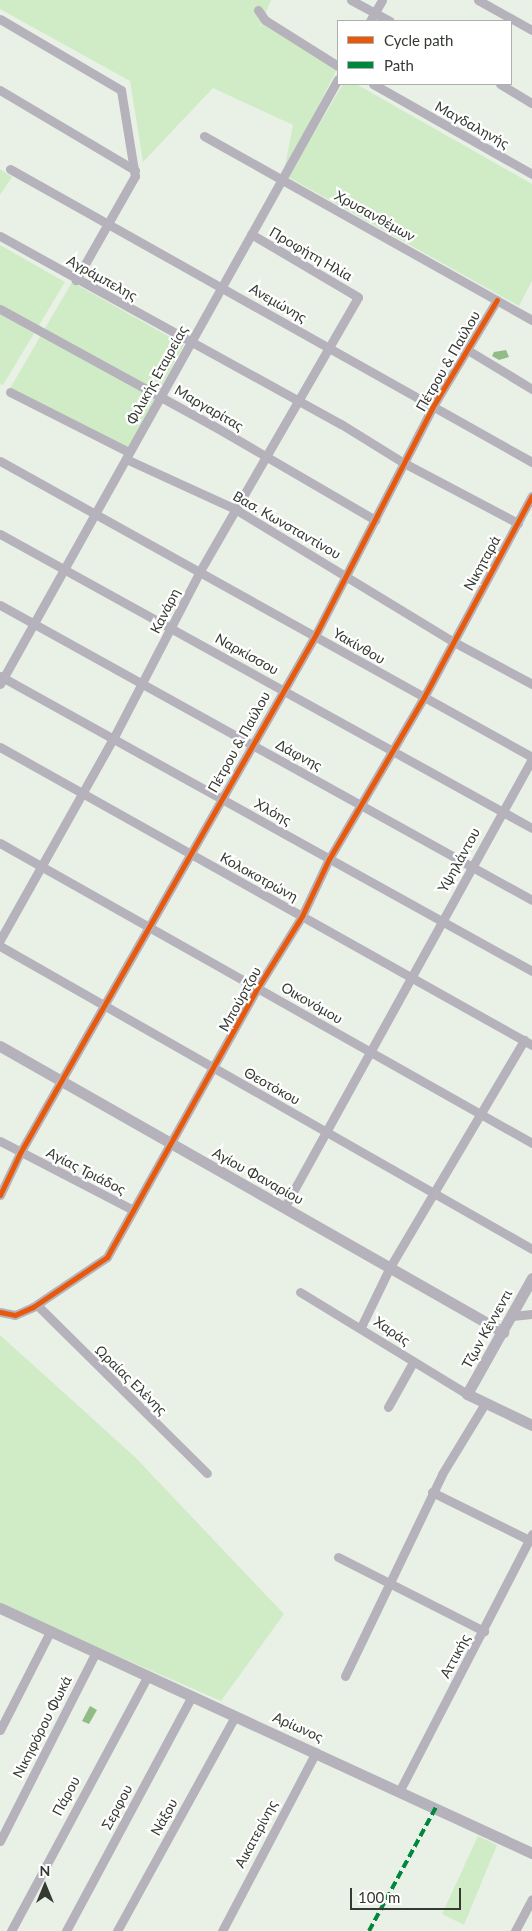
<!DOCTYPE html>
<meta charset="utf-8">
<style>
body{margin:0}
#map{position:relative;width:532px;height:1931px;overflow:hidden;background:#e9f1e6;font-family:Lato,sans-serif}
div>[style]{position:absolute}
.green>*{inset:0;background:#d0ecc7}
.water>*{inset:0;background:#92bc85}
.minor>*{height:9px;margin:-4.5px;padding:0 4.5px;transform-origin:4.5px;border-radius:4.5px;background:#b5b2bb}
.tertiary>*{height:11px;margin:-5.5px;padding:0 5.5px;transform-origin:5.5px;border-radius:5.5px;background:#b5b2bb}
.quiet>*{height:4px;margin-top:-2px;transform-origin:0;background:repeating-linear-gradient(90deg,#00873e 0 8px,transparent 0 12px)}
.cycleway>*{height:5px;margin:-2.5px;padding:0 2.5px;transform-origin:2.5px;border-radius:2.5px;background:#e8590c}
span{translate:-50% -50%;white-space:nowrap;text-align:center;line-height:1.15;-webkit-text-stroke:4.5px #fff;paint-order:stroke}
.street-label{font-size:14px;color:#343932}
.legend{position:absolute;left:337px;top:20px;width:175px;height:65px;box-sizing:border-box;background:#fff;border:1px solid #aeb0ad;margin:0;padding:6px 9px;list-style:none;font-size:15px;color:#343932}
.legend li{display:flex;align-items:center;gap:10px;height:25px}
.legend b{width:25px;border:1px solid #aeb0ad}
.north{position:absolute;left:20px;top:1861px;width:50px;height:50px;-webkit-text-stroke:4px #fff;paint-order:stroke;rotate:0deg;font-size:14px;font-weight:700;line-height:20px;text-align:center;color:#343932}
.north::after{content:'';display:block;margin:auto;width:18px;height:22px;background:#343932;clip-path:polygon(50% 0,100% 100%,50% 72%,0 100%)}
.scale{position:absolute;left:350px;top:1888px;width:111px;height:22px;box-sizing:border-box;border:2px solid #343932;border-top:0;padding-left:6px;font-size:15px;line-height:18px;white-space:nowrap;color:#343932;-webkit-text-stroke:4px #fff;paint-order:stroke}
</style>
<div id="map">
<div class="green">
<i style="clip-path:polygon(0 0,271px 0,259px 28px,265px 20px,338px 67px,283px 176px,293px 125px,213px 88px,143px 162px,130px 81px,0 9px)"></i>
<i style="clip-path:polygon(343px 84px,356px 84px,532px 184px,532px 281px,519px 306px,288px 177px)"></i>
<i style="clip-path:polygon(0 169px,12px 177px,0 195px)"></i>
<i style="clip-path:polygon(0 245px,65px 282px,3px 385px,0 384px)"></i>
<i style="clip-path:polygon(72px 282px,184px 345px,128px 449px,9px 390px)"></i>
<i style="clip-path:polygon(0 1335px,135px 1457px,284px 1614px,221px 1701px,0 1605px)"></i>
<i style="clip-path:polygon(478px 1836px,497px 1845px,464px 1925px,442px 1914px)"></i>
</div>
<div class="water">
<i style="clip-path:polygon(506px 350px,509px 357px,499px 360px,492px 356px,494px 352px)"></i>
<i style="clip-path:polygon(90px 1706px,97px 1710px,89px 1724px,82px 1721px)"></i>
</div>
<div class="minor">
<i style="left:351px;top:0;width:44px;rotate:28.3deg"></i>
<i style="left:478px;top:0;width:62px;rotate:29.1deg"></i>
<i style="left:258px;top:10px;width:12px;rotate:55deg"></i>
<i style="left:265px;top:20px;width:86px;rotate:32.2deg"></i>
<i style="left:0;top:19px;width:140px;rotate:30.4deg"></i>
<i style="left:121px;top:90px;width:87px;rotate:80.8deg"></i>
<i style="left:135px;top:176px;width:120px;rotate:119.6deg"></i>
<i style="left:370px;top:21px;width:24px;rotate:-60deg"></i>
<i style="left:373px;top:84px;width:183px;rotate:29.5deg"></i>
<i style="left:500px;top:84px;width:37px;rotate:31deg"></i>
<i style="left:0;top:90px;width:157px;rotate:30.7deg"></i>
<i style="left:204px;top:136px;width:376px;rotate:29.3deg"></i>
<i style="left:10px;top:169px;width:599px;rotate:29.31deg"></i>
<i style="left:0;top:236px;width:389px;rotate:28.9deg"></i>
<i style="left:341px;top:424px;width:74px;rotate:31.8deg"></i>
<i style="left:404px;top:463px;width:129px;rotate:27.8deg"></i>
<i style="left:0;top:309px;width:242px;rotate:28.7deg"></i>
<i style="left:212px;top:425px;width:189px;rotate:30.2deg"></i>
<i style="left:466px;top:349px;width:77px;rotate:31.2deg"></i>
<i style="left:10px;top:392px;width:133px;rotate:26.8deg"></i>
<i style="left:126px;top:459px;width:120px;rotate:24.6deg"></i>
<i style="left:235px;top:509px;width:256px;rotate:31.3deg"></i>
<i style="left:454px;top:642px;width:89px;rotate:28.3deg"></i>
<i style="left:0;top:461px;width:609px;rotate:29.09deg"></i>
<i style="left:0;top:534px;width:608px;rotate:28.93deg"></i>
<i style="left:0;top:605px;width:608px;rotate:29.01deg"></i>
<i style="left:0;top:676px;width:608px;rotate:29.01deg"></i>
<i style="left:0;top:684px;width:693px;rotate:-60.81deg"></i>
<i style="left:0;top:747px;width:610px;rotate:29.26deg"></i>
<i style="left:0;top:843px;width:611px;rotate:29.42deg"></i>
<i style="left:0;top:940px;width:231px;rotate:-60.7deg"></i>
<i style="left:113px;top:739px;width:189px;rotate:-62.6deg"></i>
<i style="left:200px;top:571px;width:316px;rotate:-60deg"></i>
<i style="left:358px;top:297px;width:124px;rotate:-149.5deg"></i>
<i style="left:0;top:946px;width:612px;rotate:29.66deg"></i>
<i style="left:0;top:1141px;width:150px;rotate:27.4deg"></i>
<i style="left:0;top:1195px;width:47px;rotate:-64.5deg"></i>
<i style="left:20px;top:1153px;width:597px;rotate:-60.3deg"></i>
<i style="left:316px;top:634px;width:254px;rotate:-62.8deg"></i>
<i style="left:432px;top:408px;width:126px;rotate:-59deg"></i>
<i style="left:284px;top:1208px;width:513px;rotate:-61.09deg"></i>
<i style="left:300px;top:1292px;width:196px;rotate:31.4deg"></i>
<i style="left:37px;top:1305px;width:239px;rotate:44.7deg"></i>
<i style="left:0;top:1312px;width:15px;rotate:11deg"></i>
<i style="left:15px;top:1315px;width:20px;rotate:-24deg"></i>
<i style="left:33px;top:1307px;width:89px;rotate:-34deg"></i>
<i style="left:107px;top:1257px;width:309px;rotate:-60.8deg"></i>
<i style="left:258px;top:987px;width:84px;rotate:-58.2deg"></i>
<i style="left:302px;top:916px;width:63px;rotate:-64.7deg"></i>
<i style="left:329px;top:859px;width:188px;rotate:-59.6deg"></i>
<i style="left:424px;top:697px;width:228px;rotate:-61.8deg"></i>
<i style="left:512px;top:1316px;width:20px;rotate:-6deg"></i>
<i style="left:361px;top:1327px;width:67px;rotate:-64.2deg"></i>
<i style="left:390px;top:1267px;width:264px;rotate:-59.4deg"></i>
<i style="left:388px;top:1407px;width:51px;rotate:-60.9deg"></i>
<i style="left:432px;top:1492px;width:108px;rotate:26.3deg"></i>
<i style="left:338px;top:1557px;width:164px;rotate:26.9deg"></i>
<i style="left:345px;top:1676px;width:224px;rotate:-64.3deg"></i>
<i style="left:442px;top:1474px;width:81px;rotate:-58.7deg"></i>
<i style="left:0;top:1730px;width:110px;rotate:-63deg"></i>
<i style="left:400px;top:1790px;width:288px;rotate:-62.7deg"></i>
<i style="left:0;top:1841px;width:212px;rotate:-63.1deg"></i>
<i style="left:11px;top:1931px;width:290px;rotate:-61.8deg"></i>
<i style="left:66px;top:1931px;width:267px;rotate:-61.8deg"></i>
<i style="left:117px;top:1931px;width:245px;rotate:-61.2deg"></i>
<i style="left:222px;top:1931px;width:202px;rotate:-62.3deg"></i>
<i style="left:515px;top:1931px;width:36px;rotate:-62deg"></i>
</div>
<div class="tertiary">
<i style="left:0;top:1046px;width:579px;rotate:29.62deg"></i>
<i style="left:532px;top:1278px;width:133px;rotate:119.3deg"></i>
<i style="left:467px;top:1394px;width:72px;rotate:25.5deg"></i>
<i style="left:0;top:1608px;width:586px;rotate:24.73deg"></i>
</div>
<div class="quiet">
<i style="left:369px;top:1931px;width:141px;rotate:-61.6deg"></i>
</div>
<div class="cycleway">
<i style="left:0;top:1195px;width:47px;rotate:-64.5deg"></i>
<i style="left:20px;top:1153px;width:597px;rotate:-60.3deg"></i>
<i style="left:316px;top:634px;width:254px;rotate:-62.8deg"></i>
<i style="left:432px;top:408px;width:126px;rotate:-59deg"></i>
<i style="left:0;top:1312px;width:15px;rotate:11deg"></i>
<i style="left:15px;top:1315px;width:20px;rotate:-24deg"></i>
<i style="left:33px;top:1307px;width:89px;rotate:-34deg"></i>
<i style="left:107px;top:1257px;width:309px;rotate:-60.8deg"></i>
<i style="left:258px;top:987px;width:84px;rotate:-58.2deg"></i>
<i style="left:302px;top:916px;width:63px;rotate:-64.7deg"></i>
<i style="left:329px;top:859px;width:188px;rotate:-59.6deg"></i>
<i style="left:424px;top:697px;width:228px;rotate:-61.8deg"></i>
</div>
<div class="street-label">
<span style="left:472px;top:125px;rotate:29deg">Μαγδαληνής</span>
<span style="left:375px;top:216px;rotate:29deg">Χρυσανθέμων</span>
<span style="left:311px;top:254px;rotate:30deg">Προφήτη Ηλία</span>
<span style="left:102px;top:278px;rotate:29deg">Αγράμπελης</span>
<span style="left:278px;top:303px;rotate:30deg">Ανεμώνης</span>
<span style="left:448px;top:361px;rotate:-60deg">Πέτρου &amp; Παύλου</span>
<span style="left:157px;top:375px;rotate:-61deg">Φιλικής Εταιρείας</span>
<span style="left:209px;top:408px;rotate:30deg">Μαργαρίτας</span>
<span style="left:287px;top:525px;rotate:30deg">Βασ. Κωνσταντίνου</span>
<span style="left:482px;top:563px;rotate:-61deg">Νικηταρά</span>
<span style="left:165px;top:611px;rotate:-63deg">Κανάρη</span>
<span style="left:359px;top:646px;rotate:30deg">Υακίνθου</span>
<span style="left:247px;top:654px;rotate:29deg">Ναρκίσσου</span>
<span style="left:239px;top:742px;rotate:-61deg">Πέτρου &amp; Παύλου</span>
<span style="left:299px;top:755px;rotate:28deg">Δάφνης</span>
<span style="left:273px;top:812px;rotate:29deg">Χλόης</span>
<span style="left:459px;top:860px;rotate:-61deg">Υψηλάντου</span>
<span style="left:259px;top:877px;rotate:29deg">Κολοκοτρώνη</span>
<span style="left:240px;top:999px;rotate:-61deg">Μπούρτζου</span>
<span style="left:312px;top:1003px;rotate:30deg">Οικονόμου</span>
<span style="left:272px;top:1086px;rotate:29deg">Θεοτόκου</span>
<span style="left:86px;top:1171px;rotate:27deg">Αγίας Τριάδος</span>
<span style="left:258px;top:1176px;rotate:29deg">Αγίου Φαναρίου</span>
<span style="left:487px;top:1329px;rotate:-61deg">Τζων Κέννεντι</span>
<span style="left:392px;top:1331px;rotate:34deg">Χαράς</span>
<span style="left:131px;top:1380px;rotate:44deg">Ωραίας Ελένης</span>
<span style="left:455px;top:1656px;rotate:-62deg">Αττικής</span>
<span style="left:42px;top:1727px;rotate:-63deg">Νικηφόρου Φωκά</span>
<span style="left:298px;top:1727px;rotate:24deg">Αρίωνος</span>
<span style="left:66px;top:1796px;rotate:-62deg">Πάρου</span>
<span style="left:117px;top:1807px;rotate:-62deg">Σερφου</span>
<span style="left:164px;top:1817px;rotate:-61deg">Νάξου</span>
<span style="left:256px;top:1834px;rotate:-62deg">Αικατερίνης</span>
</div>
<ul class="legend">
<li><b style="height:6px;background:#e8590c"></b>Cycle path</li>
<li><b style="height:6px;background:#00873e"></b>Path</li>
</ul>
<div class="north">N</div>
<div class="scale">100 m</div>
</div>
